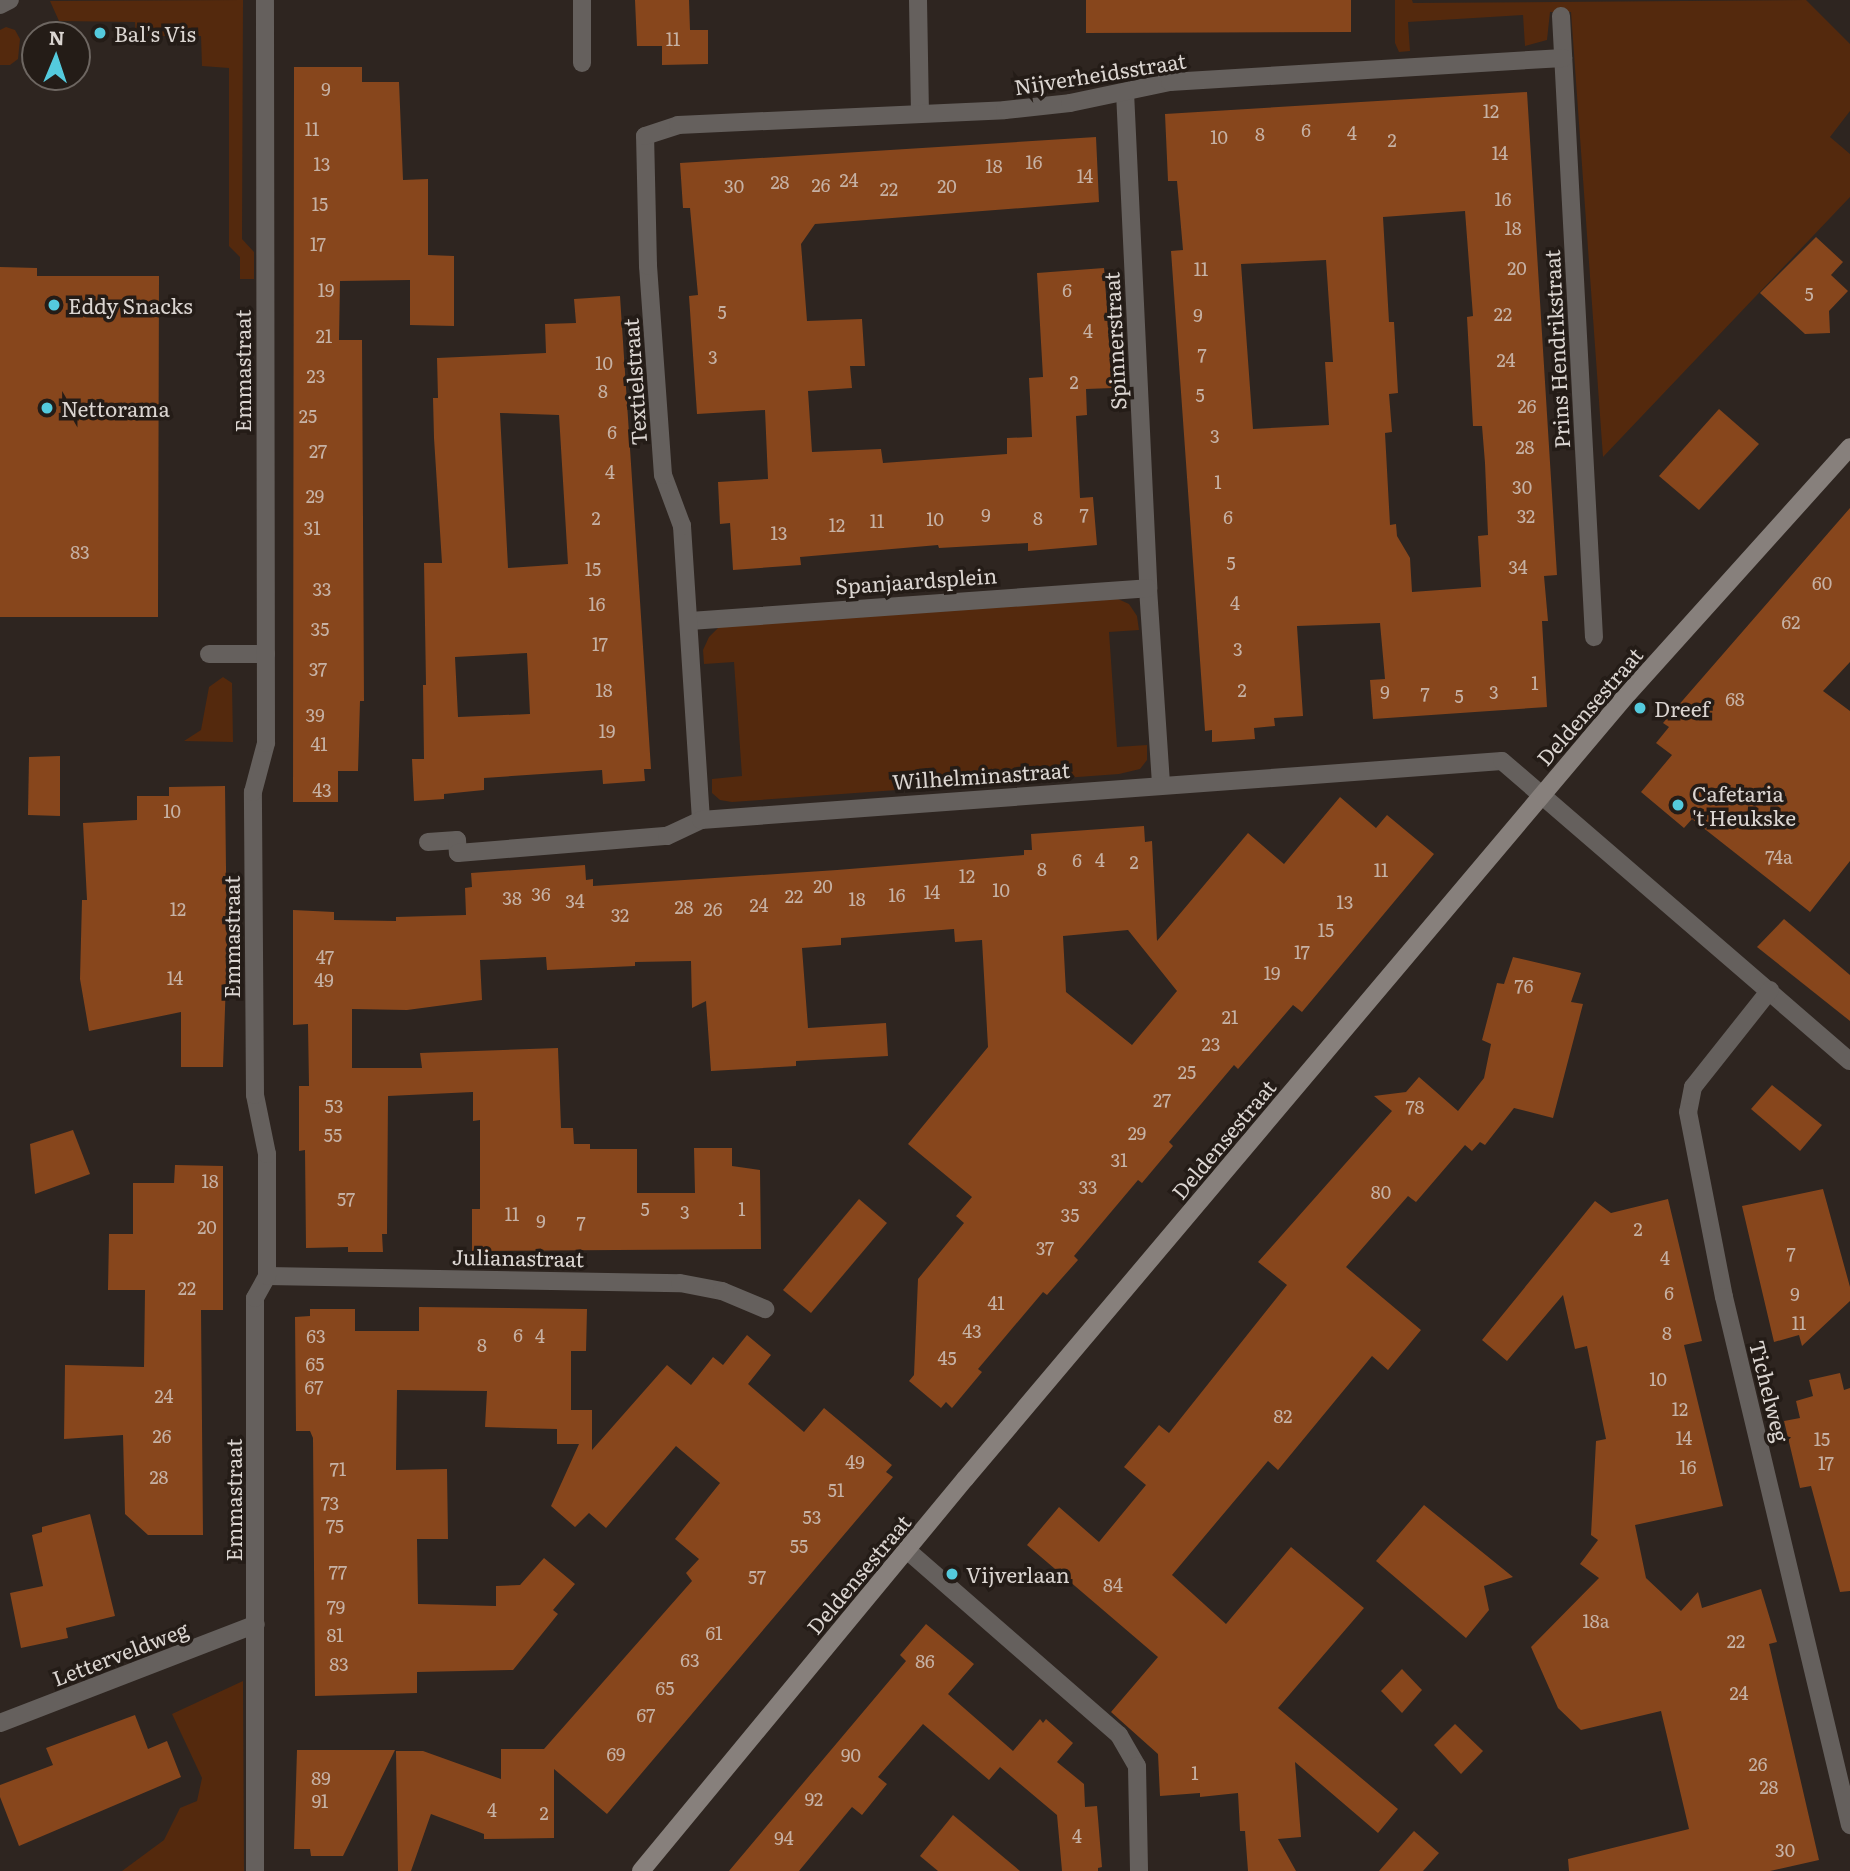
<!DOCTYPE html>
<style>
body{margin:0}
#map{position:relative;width:1850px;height:1871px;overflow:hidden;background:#2e2520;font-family:Literata,serif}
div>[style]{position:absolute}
.green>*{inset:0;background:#54290d}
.building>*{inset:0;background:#87461c}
.street>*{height:18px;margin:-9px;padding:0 9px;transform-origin:9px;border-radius:9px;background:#65605d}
.secondary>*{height:18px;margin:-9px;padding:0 9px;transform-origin:9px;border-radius:9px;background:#87807c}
.dots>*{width:19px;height:19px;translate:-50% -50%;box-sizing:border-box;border:4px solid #241c17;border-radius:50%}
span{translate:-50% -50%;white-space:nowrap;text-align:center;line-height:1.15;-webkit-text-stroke:7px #241c17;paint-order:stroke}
.number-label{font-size:18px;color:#c6b1a4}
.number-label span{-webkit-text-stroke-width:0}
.poi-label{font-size:21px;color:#dbd5d1}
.left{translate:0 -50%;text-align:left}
.street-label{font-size:21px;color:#dbd5d1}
.north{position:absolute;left:21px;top:21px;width:70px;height:70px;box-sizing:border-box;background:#241c17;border:2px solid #6d6661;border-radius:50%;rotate:2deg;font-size:19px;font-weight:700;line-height:28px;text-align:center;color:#dbd5d1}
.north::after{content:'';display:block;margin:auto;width:24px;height:32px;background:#54cadd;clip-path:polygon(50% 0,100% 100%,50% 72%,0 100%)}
</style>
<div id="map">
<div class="green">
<i style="clip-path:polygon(243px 0,242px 239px,254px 252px,254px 279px,240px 279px,240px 257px,229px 246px,229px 68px,202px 66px,201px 36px,142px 36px,142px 39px,136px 39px,135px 22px,59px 21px,50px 1px)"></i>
<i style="clip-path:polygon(1395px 0,1412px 0,1413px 3px,1806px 0,1850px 44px,1850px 111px,1830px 137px,1850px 154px,1850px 197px,1603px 457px,1571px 12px,1550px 12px,1547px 40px,1525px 46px,1523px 15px,1408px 22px,1410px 51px,1399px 52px,1395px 43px)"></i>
<i style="clip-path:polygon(6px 27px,15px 30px,20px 39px,18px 59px,10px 65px,0 65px,0 30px)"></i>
<i style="clip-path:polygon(1118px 599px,1129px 604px,1137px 616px,1139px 630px,1109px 632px,1117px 747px,1147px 745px,1147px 760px,1140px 769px,1119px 774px,732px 802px,720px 800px,712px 793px,712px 779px,742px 776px,734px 662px,704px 664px,703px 650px,709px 637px,719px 627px)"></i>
<i style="clip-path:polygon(223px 677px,232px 683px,233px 742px,184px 741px,201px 730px,209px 687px)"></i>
<i style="clip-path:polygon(243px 1681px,244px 1871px,122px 1871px,164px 1840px,180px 1808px,197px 1801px,202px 1778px,172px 1714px)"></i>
</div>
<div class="building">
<i style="clip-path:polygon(635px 0,689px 0,690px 30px,708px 30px,708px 64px,662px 65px,662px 46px,637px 46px)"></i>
<i style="clip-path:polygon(1086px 0,1351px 0,1351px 32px,1086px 33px)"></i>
<i style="clip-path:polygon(294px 67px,362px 67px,362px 82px,399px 82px,403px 180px,428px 179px,428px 255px,454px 256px,454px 326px,410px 325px,410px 280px,340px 281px,339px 340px,362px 340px,364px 701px,360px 701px,358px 771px,338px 771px,338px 802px,293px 802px)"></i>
<i style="clip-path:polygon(evenodd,1527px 92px,1557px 575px,1544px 576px,1548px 621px,1542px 621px,1547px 707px,1373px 719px,1370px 680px,1385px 679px,1380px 623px,1297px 626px,1303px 716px,1274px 718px,1275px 726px,1254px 728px,1255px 739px,1212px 742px,1212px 730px,1205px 731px,1171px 251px,1183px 250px,1177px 181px,1168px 181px,1165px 114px,1527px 92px,1465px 211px,1473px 316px,1467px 317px,1473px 426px,1482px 426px,1485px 463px,1488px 535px,1478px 536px,1481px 587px,1412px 592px,1410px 558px,1397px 536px,1396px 524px,1390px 525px,1385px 433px,1392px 432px,1389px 394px,1398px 393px,1394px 322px,1389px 322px,1383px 217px,1465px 211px,1527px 92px,1326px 260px,1333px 362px,1325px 362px,1329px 425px,1253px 429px,1241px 264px,1326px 260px)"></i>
<i style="clip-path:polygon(1096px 137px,1099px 202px,815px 224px,801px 244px,807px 321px,862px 319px,865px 366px,850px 366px,852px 388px,808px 391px,812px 452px,881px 449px,883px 463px,1007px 454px,1007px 438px,1032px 437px,1029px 378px,1043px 377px,1037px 273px,1104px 268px,1113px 388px,1086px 389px,1087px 415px,1076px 416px,1080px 498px,1093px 497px,1097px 545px,1028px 551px,1028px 543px,939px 548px,938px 545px,800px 557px,801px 565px,733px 570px,730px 523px,720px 524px,718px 482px,768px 479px,765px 410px,697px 414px,689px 296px,698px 295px,690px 208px,683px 208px,680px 163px)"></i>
<i style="clip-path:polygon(1816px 237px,1843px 262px,1831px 275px,1848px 291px,1829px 311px,1830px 333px,1805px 334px,1760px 293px)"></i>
<i style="clip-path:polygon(0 267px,37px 268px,37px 276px,159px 276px,158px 617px,0 617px)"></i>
<i style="clip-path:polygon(evenodd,620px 296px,651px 769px,644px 769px,645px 781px,603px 784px,602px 770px,484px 778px,484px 790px,444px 794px,444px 799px,414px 801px,412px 759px,424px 759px,423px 685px,426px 685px,424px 563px,442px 563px,434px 438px,433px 398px,438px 398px,437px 358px,546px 353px,545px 324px,576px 323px,574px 299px,620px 296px,500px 413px,559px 415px,568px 564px,508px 568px,500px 413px,620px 296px,527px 653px,530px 714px,458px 717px,455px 657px,527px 653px)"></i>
<i style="clip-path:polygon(1719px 409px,1759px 444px,1699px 510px,1659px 476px)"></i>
<i style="clip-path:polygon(1850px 508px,1850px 662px,1823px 691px,1850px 711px,1850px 861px,1810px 912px,1692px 819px,1684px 828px,1641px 792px,1672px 755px,1656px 743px,1669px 727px,1663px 723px)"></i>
<i style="clip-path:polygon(60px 756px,60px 816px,28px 815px,29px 757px)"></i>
<i style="clip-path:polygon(225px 786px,227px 951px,223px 1067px,181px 1067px,181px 1012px,89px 1031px,80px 979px,82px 900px,87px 900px,83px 823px,137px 820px,137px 796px,169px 796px,169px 787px)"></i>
<i style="clip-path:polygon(evenodd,1340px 797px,1376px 828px,1387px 815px,1434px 854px,1302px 1012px,1293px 1005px,1238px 1069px,1234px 1065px,1169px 1142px,1173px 1146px,1142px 1183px,1138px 1180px,1074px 1256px,1078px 1260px,1062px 1278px,1047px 1295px,1043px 1292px,1010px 1331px,978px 1369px,982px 1372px,952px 1408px,946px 1402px,941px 1408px,909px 1381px,914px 1375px,918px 1279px,964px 1223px,956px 1216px,972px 1197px,908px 1144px,988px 1047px,982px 940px,955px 942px,954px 929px,841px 938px,841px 945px,802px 948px,808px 1028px,886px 1023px,888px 1056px,796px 1061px,796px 1066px,711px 1071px,706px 1001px,692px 1008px,691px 961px,635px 962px,635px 966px,547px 970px,546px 957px,480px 960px,482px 1000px,407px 1010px,352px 1009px,352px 1068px,422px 1068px,420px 1053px,558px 1048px,561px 1128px,573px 1128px,574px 1144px,590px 1144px,590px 1149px,637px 1149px,637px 1193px,695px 1193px,694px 1148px,732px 1148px,732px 1166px,760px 1170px,761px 1249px,472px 1251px,472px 1209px,480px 1209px,480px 1120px,473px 1121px,473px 1092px,388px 1096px,387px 1234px,382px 1234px,383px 1252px,348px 1252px,348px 1247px,306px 1248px,305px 1150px,299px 1151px,299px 1086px,309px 1086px,308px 1024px,293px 1025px,293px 910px,334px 912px,334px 920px,396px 921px,396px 917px,466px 915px,465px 888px,472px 887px,471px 873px,585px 865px,586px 880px,593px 879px,593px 886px,837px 870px,1024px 855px,1024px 850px,1032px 850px,1031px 834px,1144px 826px,1145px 842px,1152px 841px,1157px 941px,1248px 833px,1284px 864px,1340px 797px,1128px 930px,1177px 991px,1132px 1045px,1066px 992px,1063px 936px,1128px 930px)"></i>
<i style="clip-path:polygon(1784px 919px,1850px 975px,1850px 1021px,1757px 947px)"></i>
<i style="clip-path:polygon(1513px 957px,1581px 973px,1571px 1002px,1583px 1004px,1553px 1118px,1514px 1108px,1485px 1145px,1480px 1142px,1472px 1151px,1465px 1145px,1416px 1202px,1408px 1196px,1346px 1267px,1421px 1330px,1388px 1370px,1372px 1356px,1278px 1470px,1268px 1461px,1172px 1575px,1226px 1624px,1291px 1547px,1364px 1608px,1278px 1708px,1398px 1809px,1378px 1833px,1295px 1762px,1301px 1837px,1278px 1839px,1296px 1871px,1248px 1871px,1245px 1831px,1240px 1831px,1238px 1793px,1200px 1797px,1200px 1793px,1160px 1796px,1158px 1754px,1111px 1712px,1158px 1657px,1027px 1545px,1059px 1507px,1099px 1542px,1146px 1485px,1124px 1467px,1159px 1425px,1169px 1433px,1287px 1285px,1258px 1262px,1392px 1111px,1374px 1096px,1406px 1092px,1419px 1077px,1458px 1111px,1484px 1078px,1491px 1044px,1482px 1040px,1497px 983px,1504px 984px)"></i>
<i style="clip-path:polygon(1772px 1085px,1822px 1125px,1800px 1151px,1751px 1109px)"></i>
<i style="clip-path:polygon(73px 1130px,90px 1174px,35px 1194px,30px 1144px)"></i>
<i style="clip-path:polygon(175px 1165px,223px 1166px,223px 1310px,201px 1310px,203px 1535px,148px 1535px,125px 1514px,123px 1435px,64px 1439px,65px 1365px,144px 1367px,145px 1290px,108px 1290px,109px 1234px,133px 1234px,133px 1183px,174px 1183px)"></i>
<i style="clip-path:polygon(1823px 1189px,1850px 1287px,1850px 1301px,1802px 1346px,1799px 1335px,1774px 1342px,1742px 1206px)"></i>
<i style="clip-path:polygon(859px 1199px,887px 1223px,811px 1313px,783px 1290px)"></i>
<i style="clip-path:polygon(1668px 1199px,1702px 1341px,1684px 1345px,1723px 1506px,1635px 1525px,1646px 1578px,1681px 1611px,1698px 1592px,1702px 1608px,1761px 1589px,1777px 1642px,1769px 1644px,1819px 1860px,1770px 1871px,1569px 1871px,1568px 1859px,1689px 1829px,1661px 1711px,1581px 1730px,1558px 1708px,1531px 1647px,1599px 1578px,1580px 1564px,1598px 1540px,1591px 1535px,1596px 1441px,1606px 1439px,1587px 1346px,1575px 1349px,1563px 1295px,1507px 1361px,1482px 1340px,1595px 1201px,1611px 1213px)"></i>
<i style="clip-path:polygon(419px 1307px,587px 1309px,586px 1351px,571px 1351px,571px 1410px,592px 1410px,592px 1450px,667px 1365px,691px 1385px,713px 1357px,723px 1365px,747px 1335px,771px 1355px,748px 1384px,804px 1432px,824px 1408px,892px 1465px,886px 1472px,893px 1477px,607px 1814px,554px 1769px,554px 1838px,484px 1839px,484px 1834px,431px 1814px,411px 1871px,398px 1871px,396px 1751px,423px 1751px,501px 1779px,501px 1749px,544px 1749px,692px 1581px,686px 1573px,699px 1559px,675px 1539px,720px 1483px,676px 1446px,606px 1528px,589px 1513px,575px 1527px,551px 1506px,579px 1444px,557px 1444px,557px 1429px,485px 1427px,487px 1391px,397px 1390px,396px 1470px,447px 1469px,448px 1539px,417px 1539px,418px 1604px,496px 1606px,496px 1586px,520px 1585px,544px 1558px,575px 1584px,553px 1610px,558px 1614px,513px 1670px,417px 1672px,417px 1693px,315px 1696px,313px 1438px,310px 1431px,296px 1431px,295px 1317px,310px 1316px,310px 1309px,355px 1309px,355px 1331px,419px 1331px)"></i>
<i style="clip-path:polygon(1840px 1373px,1844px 1390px,1850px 1388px,1850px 1591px,1840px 1592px,1811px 1486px,1800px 1488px,1784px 1421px,1800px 1418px,1796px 1401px,1813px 1396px,1809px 1380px)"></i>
<i style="clip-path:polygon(1424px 1505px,1513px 1577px,1484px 1586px,1489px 1610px,1466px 1638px,1376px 1561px)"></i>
<i style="clip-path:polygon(90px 1514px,115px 1616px,66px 1628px,68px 1638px,21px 1648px,10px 1593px,43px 1586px,32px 1535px,42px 1532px,42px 1527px)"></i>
<i style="clip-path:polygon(926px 1624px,974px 1664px,948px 1694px,1013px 1751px,1040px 1719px,1043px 1723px,1046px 1719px,1073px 1743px,1057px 1762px,1084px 1784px,1085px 1807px,1097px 1806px,1102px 1867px,1098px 1868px,1098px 1871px,1062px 1871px,1057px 1815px,1000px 1767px,989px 1780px,923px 1724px,878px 1777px,887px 1784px,862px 1815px,852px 1807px,799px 1871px,729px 1871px,906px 1661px,900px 1655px)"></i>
<i style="clip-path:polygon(1402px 1669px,1422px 1690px,1402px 1713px,1381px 1691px)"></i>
<i style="clip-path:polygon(135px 1715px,148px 1749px,167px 1741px,181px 1777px,19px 1846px,0 1797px,0 1785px,53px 1765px,46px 1748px)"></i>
<i style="clip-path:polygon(1455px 1724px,1483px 1751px,1461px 1774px,1434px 1745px)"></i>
<i style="clip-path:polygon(297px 1750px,395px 1750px,343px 1856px,311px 1856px,310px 1849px,294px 1849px)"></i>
<i style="clip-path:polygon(953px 1815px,1020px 1871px,938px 1871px,920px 1856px)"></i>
<i style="clip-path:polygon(1414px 1831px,1439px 1853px,1423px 1871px,1379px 1871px)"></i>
</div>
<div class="street">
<i style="left:918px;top:0;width:114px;rotate:89deg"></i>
<i style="left:0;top:5px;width:11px;rotate:-27deg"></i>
<i style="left:1561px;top:16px;width:622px;rotate:86.96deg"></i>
<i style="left:582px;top:63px;width:63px;rotate:-90deg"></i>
<i style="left:1125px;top:92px;width:497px;rotate:87.3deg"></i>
<i style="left:1148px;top:588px;width:197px;rotate:86.2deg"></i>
<i style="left:690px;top:621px;width:459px;rotate:-4.1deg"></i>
<i style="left:209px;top:654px;width:57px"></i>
<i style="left:701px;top:820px;width:295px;rotate:-93.7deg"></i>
<i style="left:682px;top:526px;width:54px;rotate:-110.4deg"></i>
<i style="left:663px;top:475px;width:210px;rotate:-94.1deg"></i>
<i style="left:648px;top:266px;width:130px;rotate:-91.3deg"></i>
<i style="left:645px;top:136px;width:35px;rotate:-18deg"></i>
<i style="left:678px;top:125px;width:327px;rotate:-2.6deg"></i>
<i style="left:1005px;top:110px;width:65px;rotate:-6.1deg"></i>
<i style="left:1070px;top:103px;width:102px;rotate:-11.9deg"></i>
<i style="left:1170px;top:82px;width:394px;rotate:-3.5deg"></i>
<i style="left:428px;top:842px;width:29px;rotate:-4deg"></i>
<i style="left:457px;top:840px;width:13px;rotate:86deg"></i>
<i style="left:458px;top:853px;width:210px;rotate:-4.7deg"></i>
<i style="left:667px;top:836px;width:38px;rotate:-25deg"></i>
<i style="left:701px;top:820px;width:803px;rotate:-4.21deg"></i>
<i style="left:1502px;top:761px;width:459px;rotate:40.8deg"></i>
<i style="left:1770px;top:990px;width:124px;rotate:128.4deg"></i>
<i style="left:1693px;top:1087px;width:25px;rotate:101deg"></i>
<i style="left:1688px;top:1112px;width:188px;rotate:79deg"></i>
<i style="left:1724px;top:1297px;width:543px;rotate:76.58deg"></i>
<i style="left:267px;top:1276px;width:413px;rotate:1deg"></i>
<i style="left:680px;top:1283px;width:43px;rotate:10.8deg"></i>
<i style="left:722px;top:1291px;width:47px;rotate:22.7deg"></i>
<i style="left:908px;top:1551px;width:280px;rotate:41.1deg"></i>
<i style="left:1119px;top:1735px;width:36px;rotate:60deg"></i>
<i style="left:1137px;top:1766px;width:105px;rotate:88.9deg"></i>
<i style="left:0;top:1723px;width:274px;rotate:-21.1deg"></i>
<i style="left:255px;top:1871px;width:573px;rotate:-90deg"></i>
<i style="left:255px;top:1298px;width:25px;rotate:-61deg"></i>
<i style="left:267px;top:1276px;width:122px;rotate:-90deg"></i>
<i style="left:267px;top:1154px;width:60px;rotate:-101.5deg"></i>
<i style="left:255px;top:1095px;width:303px;rotate:-90.4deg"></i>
<i style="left:253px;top:792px;width:51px;rotate:-75.1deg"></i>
<i style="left:266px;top:743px;width:743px;rotate:-90.08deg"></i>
</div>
<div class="secondary">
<i style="left:641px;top:1871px;width:509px;rotate:-50.43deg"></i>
<i style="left:965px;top:1479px;width:1023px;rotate:-49.84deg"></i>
<i style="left:1625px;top:697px;width:336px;rotate:-48deg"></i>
</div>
<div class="dots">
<i style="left:100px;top:33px;background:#54cadd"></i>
<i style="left:54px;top:305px;background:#54cadd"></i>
<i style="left:47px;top:408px;background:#54cadd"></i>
<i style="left:1640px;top:708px;background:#54cadd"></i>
<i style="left:1678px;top:805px;background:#54cadd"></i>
<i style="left:952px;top:1574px;background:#54cadd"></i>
</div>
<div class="number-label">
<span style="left:673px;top:39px">11</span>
<span style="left:326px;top:89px">9</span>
<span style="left:1491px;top:111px">12</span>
<span style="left:312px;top:129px">11</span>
<span style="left:1306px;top:130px">6</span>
<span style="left:1352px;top:133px">4</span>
<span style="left:1260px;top:134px">8</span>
<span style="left:1219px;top:137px">10</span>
<span style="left:1392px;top:140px">2</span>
<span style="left:1500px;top:153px">14</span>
<span style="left:1034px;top:162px">16</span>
<span style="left:322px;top:164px">13</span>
<span style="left:994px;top:166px">18</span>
<span style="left:1085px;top:176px">14</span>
<span style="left:849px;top:180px">24</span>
<span style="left:780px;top:182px">28</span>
<span style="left:821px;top:185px">26</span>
<span style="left:734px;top:186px">30</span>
<span style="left:947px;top:186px">20</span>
<span style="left:889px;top:189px">22</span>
<span style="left:1503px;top:199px">16</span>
<span style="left:320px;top:204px">15</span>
<span style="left:1513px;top:228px">18</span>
<span style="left:318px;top:244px">17</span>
<span style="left:1517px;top:268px">20</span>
<span style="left:1201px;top:269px">11</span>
<span style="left:326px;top:290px">19</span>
<span style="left:1067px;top:290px">6</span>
<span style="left:1809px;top:294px">5</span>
<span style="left:722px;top:312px">5</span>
<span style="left:1503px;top:314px">22</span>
<span style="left:1198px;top:315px">9</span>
<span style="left:1088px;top:331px">4</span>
<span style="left:324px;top:336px">21</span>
<span style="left:1202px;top:355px">7</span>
<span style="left:713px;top:357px">3</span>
<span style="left:1506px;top:360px">24</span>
<span style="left:604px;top:363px">10</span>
<span style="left:316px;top:376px">23</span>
<span style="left:1074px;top:382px">2</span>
<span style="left:603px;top:391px">8</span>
<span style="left:1200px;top:395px">5</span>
<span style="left:1527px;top:406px">26</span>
<span style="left:308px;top:416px">25</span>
<span style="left:612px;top:432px">6</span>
<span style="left:1215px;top:436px">3</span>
<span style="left:1525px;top:447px">28</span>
<span style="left:318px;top:451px">27</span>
<span style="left:610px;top:472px">4</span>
<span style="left:1218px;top:482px">1</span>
<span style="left:1522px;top:487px">30</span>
<span style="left:315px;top:496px">29</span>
<span style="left:986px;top:515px">9</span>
<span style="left:1084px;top:515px">7</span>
<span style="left:1526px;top:516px">32</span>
<span style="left:1228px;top:517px">6</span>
<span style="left:596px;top:518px">2</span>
<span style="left:1038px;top:518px">8</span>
<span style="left:935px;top:519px">10</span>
<span style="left:877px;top:521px">11</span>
<span style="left:837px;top:525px">12</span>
<span style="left:312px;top:528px">31</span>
<span style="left:779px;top:533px">13</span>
<span style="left:80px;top:552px">83</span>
<span style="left:1231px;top:563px">5</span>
<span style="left:1518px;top:567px">34</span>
<span style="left:593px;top:569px">15</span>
<span style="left:1822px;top:583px">60</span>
<span style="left:322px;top:589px">33</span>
<span style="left:1235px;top:603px">4</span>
<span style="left:597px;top:604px">16</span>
<span style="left:1791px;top:622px">62</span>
<span style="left:320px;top:629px">35</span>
<span style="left:600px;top:644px">17</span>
<span style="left:1238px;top:649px">3</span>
<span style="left:318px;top:669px">37</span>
<span style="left:1535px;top:683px">1</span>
<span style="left:604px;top:690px">18</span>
<span style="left:1242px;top:690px">2</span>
<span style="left:1385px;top:692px">9</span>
<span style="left:1494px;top:692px">3</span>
<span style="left:1425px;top:694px">7</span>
<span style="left:1459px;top:696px">5</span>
<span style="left:1735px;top:699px">68</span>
<span style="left:315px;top:715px">39</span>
<span style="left:607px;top:731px">19</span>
<span style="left:319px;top:744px">41</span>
<span style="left:322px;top:790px">43</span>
<span style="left:172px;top:811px">10</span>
<span style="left:1779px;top:857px">74a</span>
<span style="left:1077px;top:860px">6</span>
<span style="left:1100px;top:860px">4</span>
<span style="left:1134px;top:862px">2</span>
<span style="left:1042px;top:869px">8</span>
<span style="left:1381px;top:870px">11</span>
<span style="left:967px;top:876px">12</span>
<span style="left:823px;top:886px">20</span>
<span style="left:1001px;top:890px">10</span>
<span style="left:932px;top:892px">14</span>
<span style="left:541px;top:894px">36</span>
<span style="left:897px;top:895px">16</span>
<span style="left:794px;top:896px">22</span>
<span style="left:512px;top:898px">38</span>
<span style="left:857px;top:899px">18</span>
<span style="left:575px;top:901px">34</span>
<span style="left:1345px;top:902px">13</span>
<span style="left:759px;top:905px">24</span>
<span style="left:684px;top:907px">28</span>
<span style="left:178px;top:909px">12</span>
<span style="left:713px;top:909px">26</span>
<span style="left:620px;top:915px">32</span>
<span style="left:1326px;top:930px">15</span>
<span style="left:1302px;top:952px">17</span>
<span style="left:325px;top:957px">47</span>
<span style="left:1272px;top:973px">19</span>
<span style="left:175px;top:978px">14</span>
<span style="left:324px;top:980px">49</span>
<span style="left:1524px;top:986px">76</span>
<span style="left:1230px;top:1017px">21</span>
<span style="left:1211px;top:1044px">23</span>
<span style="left:1187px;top:1072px">25</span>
<span style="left:1162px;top:1100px">27</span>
<span style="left:334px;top:1106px">53</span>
<span style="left:1415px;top:1107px">78</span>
<span style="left:1137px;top:1133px">29</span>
<span style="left:333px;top:1135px">55</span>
<span style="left:1119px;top:1160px">31</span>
<span style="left:210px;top:1181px">18</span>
<span style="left:1088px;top:1187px">33</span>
<span style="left:1381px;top:1192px">80</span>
<span style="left:346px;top:1199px">57</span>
<span style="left:645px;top:1209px">5</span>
<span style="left:742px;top:1209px">1</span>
<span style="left:685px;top:1212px">3</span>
<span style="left:512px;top:1214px">11</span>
<span style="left:1070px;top:1215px">35</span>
<span style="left:541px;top:1221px">9</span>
<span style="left:581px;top:1223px">7</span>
<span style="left:207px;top:1227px">20</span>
<span style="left:1638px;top:1229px">2</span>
<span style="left:1045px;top:1248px">37</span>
<span style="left:1791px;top:1254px">7</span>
<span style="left:1665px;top:1258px">4</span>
<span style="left:187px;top:1288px">22</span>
<span style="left:1669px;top:1293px">6</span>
<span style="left:1795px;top:1294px">9</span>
<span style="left:996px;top:1303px">41</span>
<span style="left:1799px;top:1323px">11</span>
<span style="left:972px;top:1331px">43</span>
<span style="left:1667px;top:1333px">8</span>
<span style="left:518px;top:1335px">6</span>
<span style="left:316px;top:1336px">63</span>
<span style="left:540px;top:1336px">4</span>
<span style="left:482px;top:1345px">8</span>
<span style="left:947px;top:1358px">45</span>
<span style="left:315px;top:1364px">65</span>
<span style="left:1658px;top:1379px">10</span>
<span style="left:314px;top:1387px">67</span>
<span style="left:164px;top:1396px">24</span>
<span style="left:1680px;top:1409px">12</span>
<span style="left:1283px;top:1416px">82</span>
<span style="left:162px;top:1436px">26</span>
<span style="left:1684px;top:1438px">14</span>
<span style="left:1822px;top:1439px">15</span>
<span style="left:855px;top:1462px">49</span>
<span style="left:1826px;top:1463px">17</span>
<span style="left:1688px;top:1467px">16</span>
<span style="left:338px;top:1469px">71</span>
<span style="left:159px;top:1477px">28</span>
<span style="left:836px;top:1490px">51</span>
<span style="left:330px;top:1503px">73</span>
<span style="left:812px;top:1517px">53</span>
<span style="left:335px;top:1526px">75</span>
<span style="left:799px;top:1546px">55</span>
<span style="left:338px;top:1572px">77</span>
<span style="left:757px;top:1577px">57</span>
<span style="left:1113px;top:1585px">84</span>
<span style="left:336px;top:1607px">79</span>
<span style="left:1596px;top:1621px">18a</span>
<span style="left:714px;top:1633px">61</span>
<span style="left:335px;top:1635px">81</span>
<span style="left:1736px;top:1641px">22</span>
<span style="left:690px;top:1660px">63</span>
<span style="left:925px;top:1661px">86</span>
<span style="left:339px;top:1664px">83</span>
<span style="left:665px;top:1688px">65</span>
<span style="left:1739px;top:1693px">24</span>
<span style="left:646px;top:1715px">67</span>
<span style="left:616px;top:1754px">69</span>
<span style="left:851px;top:1755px">90</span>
<span style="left:1758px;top:1764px">26</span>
<span style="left:1195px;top:1773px">1</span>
<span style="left:321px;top:1778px">89</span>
<span style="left:1769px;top:1787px">28</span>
<span style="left:814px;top:1799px">92</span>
<span style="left:320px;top:1801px">91</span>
<span style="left:492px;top:1810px">4</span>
<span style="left:544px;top:1813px">2</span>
<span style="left:1077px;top:1836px">4</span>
<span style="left:784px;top:1838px">94</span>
<span style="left:1785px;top:1850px">30</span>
</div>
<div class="poi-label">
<span class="left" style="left:114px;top:33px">Bal's Vis</span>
<span class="left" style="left:68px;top:305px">Eddy Snacks</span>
<span class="left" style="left:61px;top:408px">Nettorama</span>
<span class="left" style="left:1654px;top:708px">Dreef</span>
<span class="left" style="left:1692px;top:805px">Cafetaria<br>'t Heukske</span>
<span class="left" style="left:966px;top:1574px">Vijverlaan</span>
</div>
<div class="street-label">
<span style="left:1100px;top:73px;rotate:-9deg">Nijverheidsstraat</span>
<span style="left:1114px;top:341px;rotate:-93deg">Spinnerstraat</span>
<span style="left:1556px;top:349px;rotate:-93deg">Prins Hendrikstraat</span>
<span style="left:242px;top:371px;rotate:-90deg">Emmastraat</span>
<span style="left:634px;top:382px;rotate:-94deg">Textielstraat</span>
<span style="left:916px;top:580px;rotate:-4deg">Spanjaardsplein</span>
<span style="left:1589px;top:706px;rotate:-49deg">Deldensestraat</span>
<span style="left:981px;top:775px;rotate:-4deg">Wilhelminastraat</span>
<span style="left:231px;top:937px;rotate:-90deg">Emmastraat</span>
<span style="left:1223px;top:1139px;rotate:-50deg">Deldensestraat</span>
<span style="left:518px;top:1257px;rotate:1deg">Julianastraat</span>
<span style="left:1770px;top:1391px;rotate:76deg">Tichelweg</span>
<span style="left:233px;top:1500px;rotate:-90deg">Emmastraat</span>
<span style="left:858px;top:1574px;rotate:-50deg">Deldensestraat</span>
<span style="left:120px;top:1653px;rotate:-21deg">Letterveldweg</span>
</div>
<div class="north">N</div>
</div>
